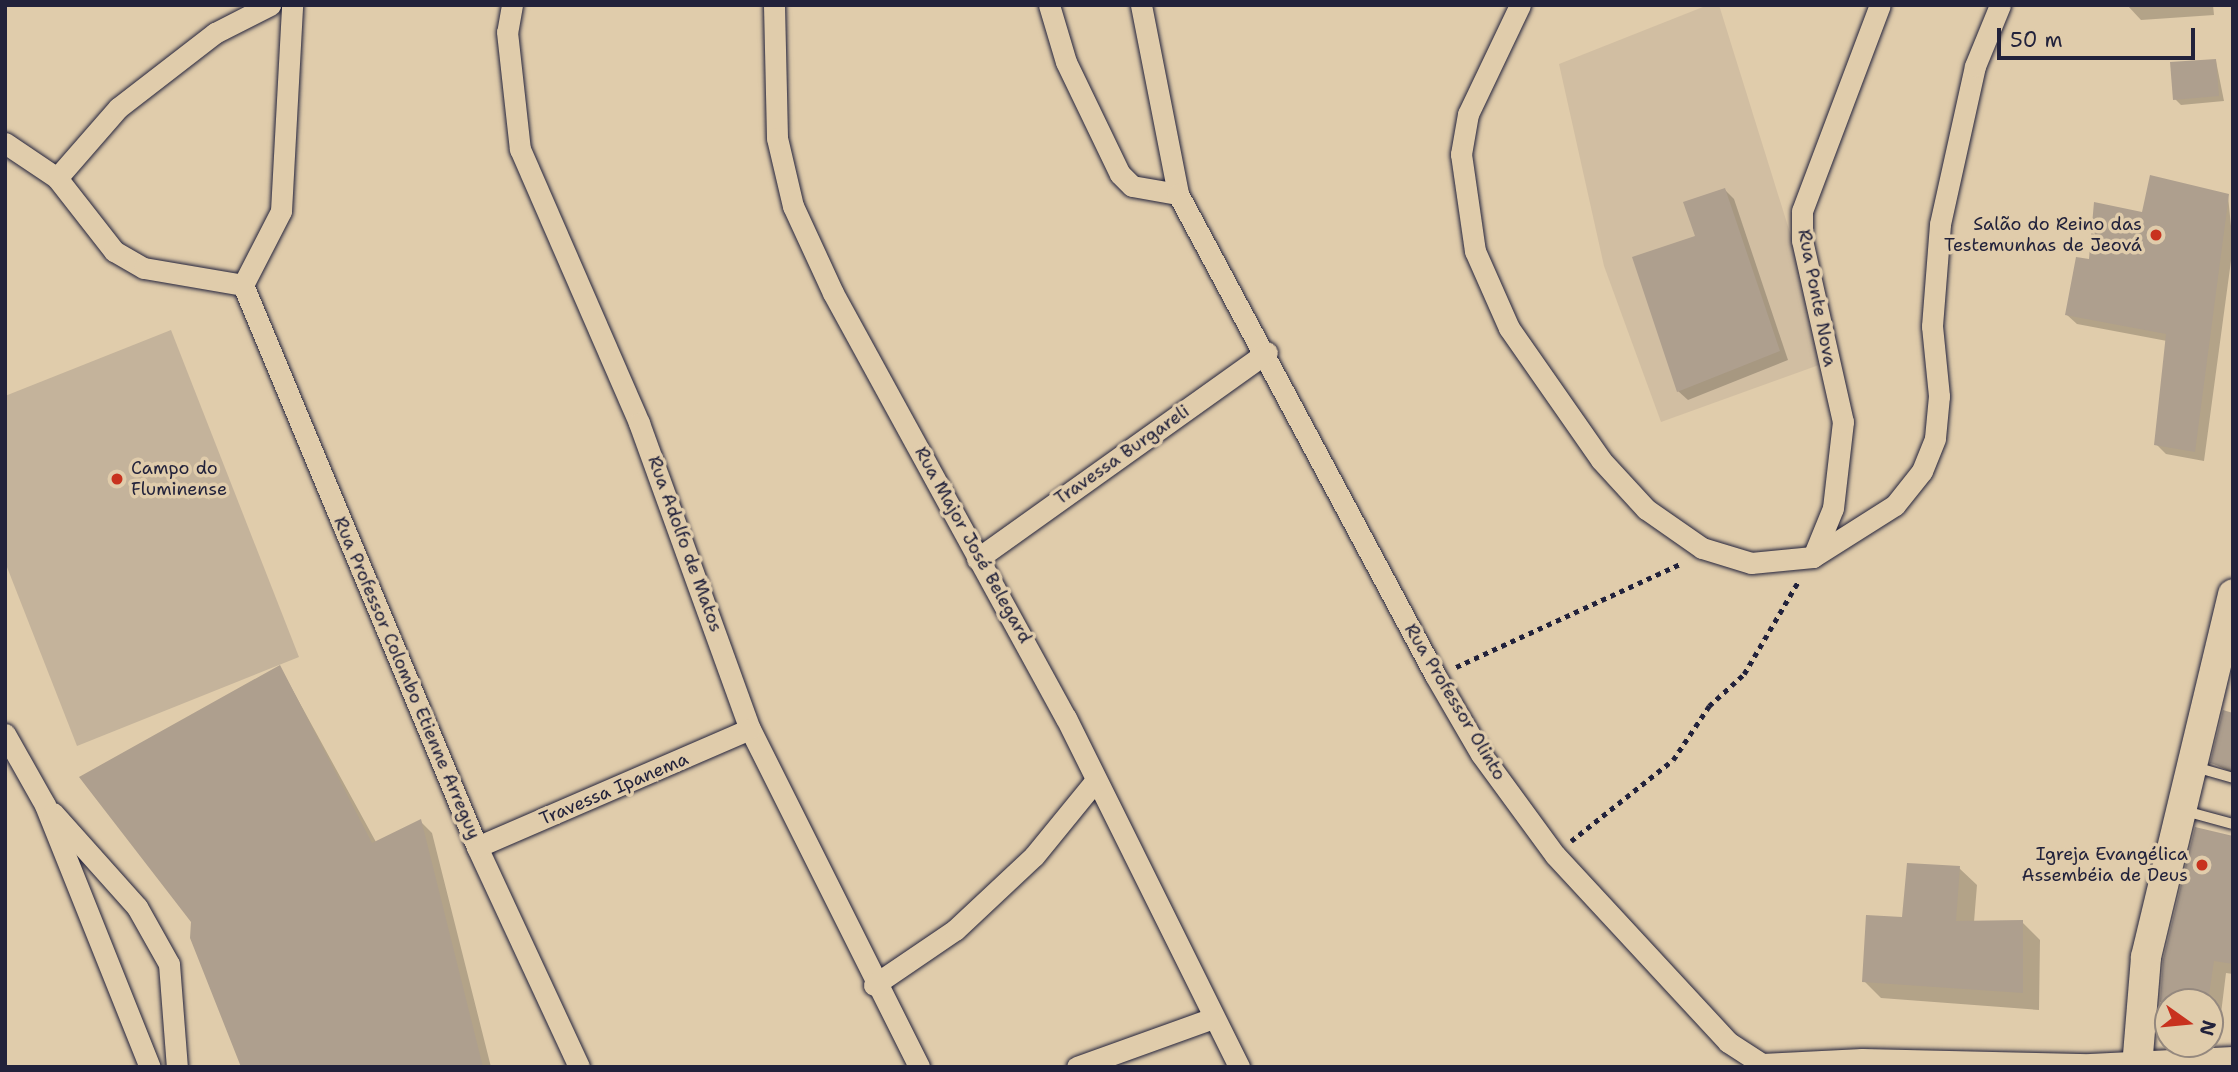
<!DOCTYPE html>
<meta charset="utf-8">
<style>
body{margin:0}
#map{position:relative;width:2238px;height:1072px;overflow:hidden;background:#e0ccab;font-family:"Shantell Sans",sans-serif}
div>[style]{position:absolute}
.built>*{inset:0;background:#d1bea2}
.green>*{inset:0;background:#c4b39b}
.shadow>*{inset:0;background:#0003}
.building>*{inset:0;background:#ae9f8e}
.path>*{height:4.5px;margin-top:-2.25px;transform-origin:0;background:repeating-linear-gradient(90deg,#22223b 0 5px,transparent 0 10px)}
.roads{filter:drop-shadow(0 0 2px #22223b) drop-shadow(0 0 2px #22223b)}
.lane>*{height:10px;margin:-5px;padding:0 5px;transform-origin:5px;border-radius:5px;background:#e0ccab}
.street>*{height:21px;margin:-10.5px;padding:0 10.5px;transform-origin:10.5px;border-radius:10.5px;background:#e0ccab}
.secondary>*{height:30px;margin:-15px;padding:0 15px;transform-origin:15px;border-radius:15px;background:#e0ccab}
.dots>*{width:19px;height:19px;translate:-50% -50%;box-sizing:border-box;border:4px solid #e0ccab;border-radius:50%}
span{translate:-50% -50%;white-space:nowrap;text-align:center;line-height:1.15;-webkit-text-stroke:7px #e0ccab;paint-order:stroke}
.poi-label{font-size:18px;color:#22223b}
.right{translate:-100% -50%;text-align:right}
.left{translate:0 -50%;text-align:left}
.street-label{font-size:18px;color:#22223b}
.frame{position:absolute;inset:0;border:7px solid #22223b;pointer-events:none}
.north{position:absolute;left:2154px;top:988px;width:70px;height:70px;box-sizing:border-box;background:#e0ccab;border:2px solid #94887e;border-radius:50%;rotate:105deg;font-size:19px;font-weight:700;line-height:28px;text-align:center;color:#22223b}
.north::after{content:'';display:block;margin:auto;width:24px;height:32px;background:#c8321e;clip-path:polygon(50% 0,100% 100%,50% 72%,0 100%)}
.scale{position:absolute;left:1997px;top:28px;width:198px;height:32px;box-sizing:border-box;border:4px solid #22223b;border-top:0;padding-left:9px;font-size:21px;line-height:24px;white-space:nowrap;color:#22223b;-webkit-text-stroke:5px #e0ccab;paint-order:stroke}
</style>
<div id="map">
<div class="built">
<i style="clip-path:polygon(1708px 5px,1719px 5px,1830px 361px,1661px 422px,1604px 266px,1559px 64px)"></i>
</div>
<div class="green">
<i style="clip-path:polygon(171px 330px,299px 657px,77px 746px,5px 562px,5px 396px)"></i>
</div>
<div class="shadow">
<i style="clip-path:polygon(2127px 5px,2213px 5px,2214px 15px,2141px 20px)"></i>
<i style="clip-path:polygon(2216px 61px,2224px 101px,2181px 105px,2175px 99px)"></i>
<i style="clip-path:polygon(1725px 190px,1734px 199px,1788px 360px,1688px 400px,1678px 391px,1697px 237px)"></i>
<i style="clip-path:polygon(2228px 196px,2233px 246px,2204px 461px,2166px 454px,2156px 444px,2167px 341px,2077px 324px,2067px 315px,2090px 261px,2143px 214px)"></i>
<i style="clip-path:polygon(280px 667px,376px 842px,420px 821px,432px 833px,491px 1067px,243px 1067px)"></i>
<i style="clip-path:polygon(2233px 715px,2233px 773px,2212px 763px)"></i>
<i style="clip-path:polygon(2233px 837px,2233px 974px,2226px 973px,2218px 1038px,2210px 1037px,2210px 1002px,2168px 1002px,2168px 1027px,2160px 1020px,2165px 960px)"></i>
<i style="clip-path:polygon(1959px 868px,1977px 885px,1974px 922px,2022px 922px,2040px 940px,2039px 1010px,1881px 998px,1864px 981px,1904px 919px)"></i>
</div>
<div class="building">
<i style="clip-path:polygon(2216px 59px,2219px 96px,2173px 100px,2170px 62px)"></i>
<i style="clip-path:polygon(2150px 175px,2229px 194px,2195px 452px,2154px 445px,2166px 334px,2065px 315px,2076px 257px,2089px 259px,2094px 202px,2142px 212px)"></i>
<i style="clip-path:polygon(1725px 188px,1780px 351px,1677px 392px,1632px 257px,1695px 236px,1683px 202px)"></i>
<i style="clip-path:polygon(280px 665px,372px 843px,421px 819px,483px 1067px,241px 1067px,190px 938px,191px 922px,79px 777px)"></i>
<i style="clip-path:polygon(2223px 710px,2233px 713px,2233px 769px,2210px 763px)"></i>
<i style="clip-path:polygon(2195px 827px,2233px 836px,2233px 964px,2214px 961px,2208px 1002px,2160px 1002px,2163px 960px)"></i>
<i style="clip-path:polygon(1907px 863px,1960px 866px,1956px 921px,2023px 920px,2023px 993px,1862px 982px,1866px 915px,1902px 917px)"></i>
</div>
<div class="path">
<i style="left:1456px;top:667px;width:249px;rotate:-24.7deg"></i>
<i style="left:1571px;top:841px;width:130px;rotate:-38.5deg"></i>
<i style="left:1673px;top:760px;width:65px;rotate:-56.3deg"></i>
<i style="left:1709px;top:706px;width:47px;rotate:-42.4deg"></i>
<i style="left:1744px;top:674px;width:107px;rotate:-59.6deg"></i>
</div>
<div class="roads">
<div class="lane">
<i style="left:2195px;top:767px;width:40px;rotate:16deg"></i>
<i style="left:2185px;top:811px;width:50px;rotate:15.2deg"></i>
</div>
<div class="street">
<i style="left:512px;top:5px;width:27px;rotate:100deg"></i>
<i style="left:507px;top:32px;width:118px;rotate:83.7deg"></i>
<i style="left:520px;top:149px;width:299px;rotate:66.5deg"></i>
<i style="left:639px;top:423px;width:326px;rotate:70.1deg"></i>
<i style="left:750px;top:729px;width:378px;rotate:63.4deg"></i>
<i style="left:774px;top:5px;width:133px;rotate:88.7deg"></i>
<i style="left:777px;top:138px;width:70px;rotate:76.8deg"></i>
<i style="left:793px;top:206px;width:96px;rotate:65.3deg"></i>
<i style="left:833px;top:293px;width:485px;rotate:61.3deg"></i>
<i style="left:1066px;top:718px;width:390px;rotate:63.6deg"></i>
<i style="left:1049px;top:5px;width:59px;rotate:73.4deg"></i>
<i style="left:1066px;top:62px;width:124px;rotate:64.3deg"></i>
<i style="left:1120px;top:174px;width:17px;rotate:45deg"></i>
<i style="left:1132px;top:186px;width:47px;rotate:9.9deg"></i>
<i style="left:1141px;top:5px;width:193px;rotate:78.9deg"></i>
<i style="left:1178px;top:194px;width:545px;rotate:61.88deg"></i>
<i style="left:1435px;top:675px;width:91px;rotate:59.8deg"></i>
<i style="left:1481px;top:754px;width:125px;rotate:53.8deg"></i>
<i style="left:1555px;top:855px;width:255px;rotate:47.2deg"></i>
<i style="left:1728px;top:1042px;width:40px;rotate:32.9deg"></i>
<i style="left:1762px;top:1064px;width:100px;rotate:-2.9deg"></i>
<i style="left:1862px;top:1059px;width:228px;rotate:1.3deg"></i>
<i style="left:2090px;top:1064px;width:143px;rotate:-2.8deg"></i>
<i style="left:1520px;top:5px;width:121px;rotate:115.5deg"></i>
<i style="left:1468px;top:114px;width:41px;rotate:99.9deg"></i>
<i style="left:1461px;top:154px;width:98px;rotate:81.8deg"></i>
<i style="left:1475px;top:251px;width:84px;rotate:66.2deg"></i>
<i style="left:1509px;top:328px;width:161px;rotate:55.1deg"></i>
<i style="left:1601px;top:460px;width:67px;rotate:47.4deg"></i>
<i style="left:1646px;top:509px;width:68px;rotate:34.9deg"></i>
<i style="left:1702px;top:548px;width:51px;rotate:17deg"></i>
<i style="left:1751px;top:563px;width:62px;rotate:-5.5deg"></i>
<i style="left:1813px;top:557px;width:97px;rotate:-32.4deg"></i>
<i style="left:1895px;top:505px;width:43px;rotate:-51.5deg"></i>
<i style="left:1922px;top:471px;width:35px;rotate:-68deg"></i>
<i style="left:1935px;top:438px;width:42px;rotate:-84.6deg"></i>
<i style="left:1939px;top:396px;width:70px;rotate:-95.7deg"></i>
<i style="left:1932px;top:326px;width:102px;rotate:-85.5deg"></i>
<i style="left:1940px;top:224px;width:162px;rotate:-77.5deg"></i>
<i style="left:1975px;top:66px;width:66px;rotate:-67.7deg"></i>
<i style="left:5px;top:143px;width:63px;rotate:33.9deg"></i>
<i style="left:57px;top:178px;width:93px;rotate:52deg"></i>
<i style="left:114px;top:251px;width:34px;rotate:30deg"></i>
<i style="left:144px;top:268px;width:100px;rotate:9.7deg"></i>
<i style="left:57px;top:178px;width:93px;rotate:-48.9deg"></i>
<i style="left:118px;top:108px;width:123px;rotate:-37.7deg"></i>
<i style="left:215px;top:33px;width:62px;rotate:-27deg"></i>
<i style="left:243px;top:285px;width:609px;rotate:67.39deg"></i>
<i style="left:477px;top:847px;width:242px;rotate:65.1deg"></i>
<i style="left:243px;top:285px;width:83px;rotate:-62.8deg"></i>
<i style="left:281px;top:211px;width:206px;rotate:-86.9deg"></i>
<i style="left:1813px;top:557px;width:53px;rotate:-67.8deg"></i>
<i style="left:1833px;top:508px;width:87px;rotate:-83.4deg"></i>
<i style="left:1843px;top:422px;width:187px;rotate:-102.7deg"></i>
<i style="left:1802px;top:240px;width:29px;rotate:-90deg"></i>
<i style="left:1802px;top:211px;width:220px;rotate:-69.3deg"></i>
<i style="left:977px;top:559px;width:356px;rotate:-35.5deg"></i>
<i style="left:5px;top:734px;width:81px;rotate:60.6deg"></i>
<i style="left:45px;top:805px;width:282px;rotate:68.2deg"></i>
<i style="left:53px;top:813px;width:126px;rotate:48.2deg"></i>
<i style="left:137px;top:907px;width:65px;rotate:60.7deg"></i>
<i style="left:169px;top:964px;width:103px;rotate:85.6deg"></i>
<i style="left:477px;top:847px;width:297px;rotate:-23.4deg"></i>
<i style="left:874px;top:985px;width:98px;rotate:-34.2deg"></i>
<i style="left:955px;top:930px;width:108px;rotate:-43.1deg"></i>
<i style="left:1034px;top:856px;width:98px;rotate:-50.8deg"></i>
<i style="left:1077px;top:1067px;width:145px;rotate:-19.8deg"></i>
</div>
<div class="secondary">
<i style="left:2137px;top:1067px;width:110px;rotate:-85.3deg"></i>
<i style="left:2146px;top:957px;width:373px;rotate:-76.5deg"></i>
</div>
</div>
<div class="dots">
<i style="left:2156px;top:235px;background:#c8321e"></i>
<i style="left:117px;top:479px;background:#c8321e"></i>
<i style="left:2202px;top:865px;background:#c8321e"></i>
</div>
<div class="poi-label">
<span class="right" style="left:2142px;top:235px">Salão do Reino das<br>Testemunhas de Jeová</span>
<span class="left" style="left:131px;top:479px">Campo do<br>Fluminense</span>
<span class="right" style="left:2188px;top:865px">Igreja Evangélica<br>Assembéia de Deus</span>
</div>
<div class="street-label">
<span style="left:1817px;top:298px;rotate:79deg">Rua Ponte Nova</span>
<span style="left:1122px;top:455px;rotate:-35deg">Travessa Burgareli</span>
<span style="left:685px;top:544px;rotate:70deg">Rua Adolfo de Matos</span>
<span style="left:973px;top:545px;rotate:61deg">Rua Major José Belegard</span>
<span style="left:407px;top:678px;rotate:67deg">Rua Professor Colombo Etienne Arreguy</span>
<span style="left:1455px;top:702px;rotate:59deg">Rua Professor Olinto</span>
<span style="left:614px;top:789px;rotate:-23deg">Travessa Ipanema</span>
</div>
<div class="frame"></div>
<div class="north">N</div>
<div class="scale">50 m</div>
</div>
